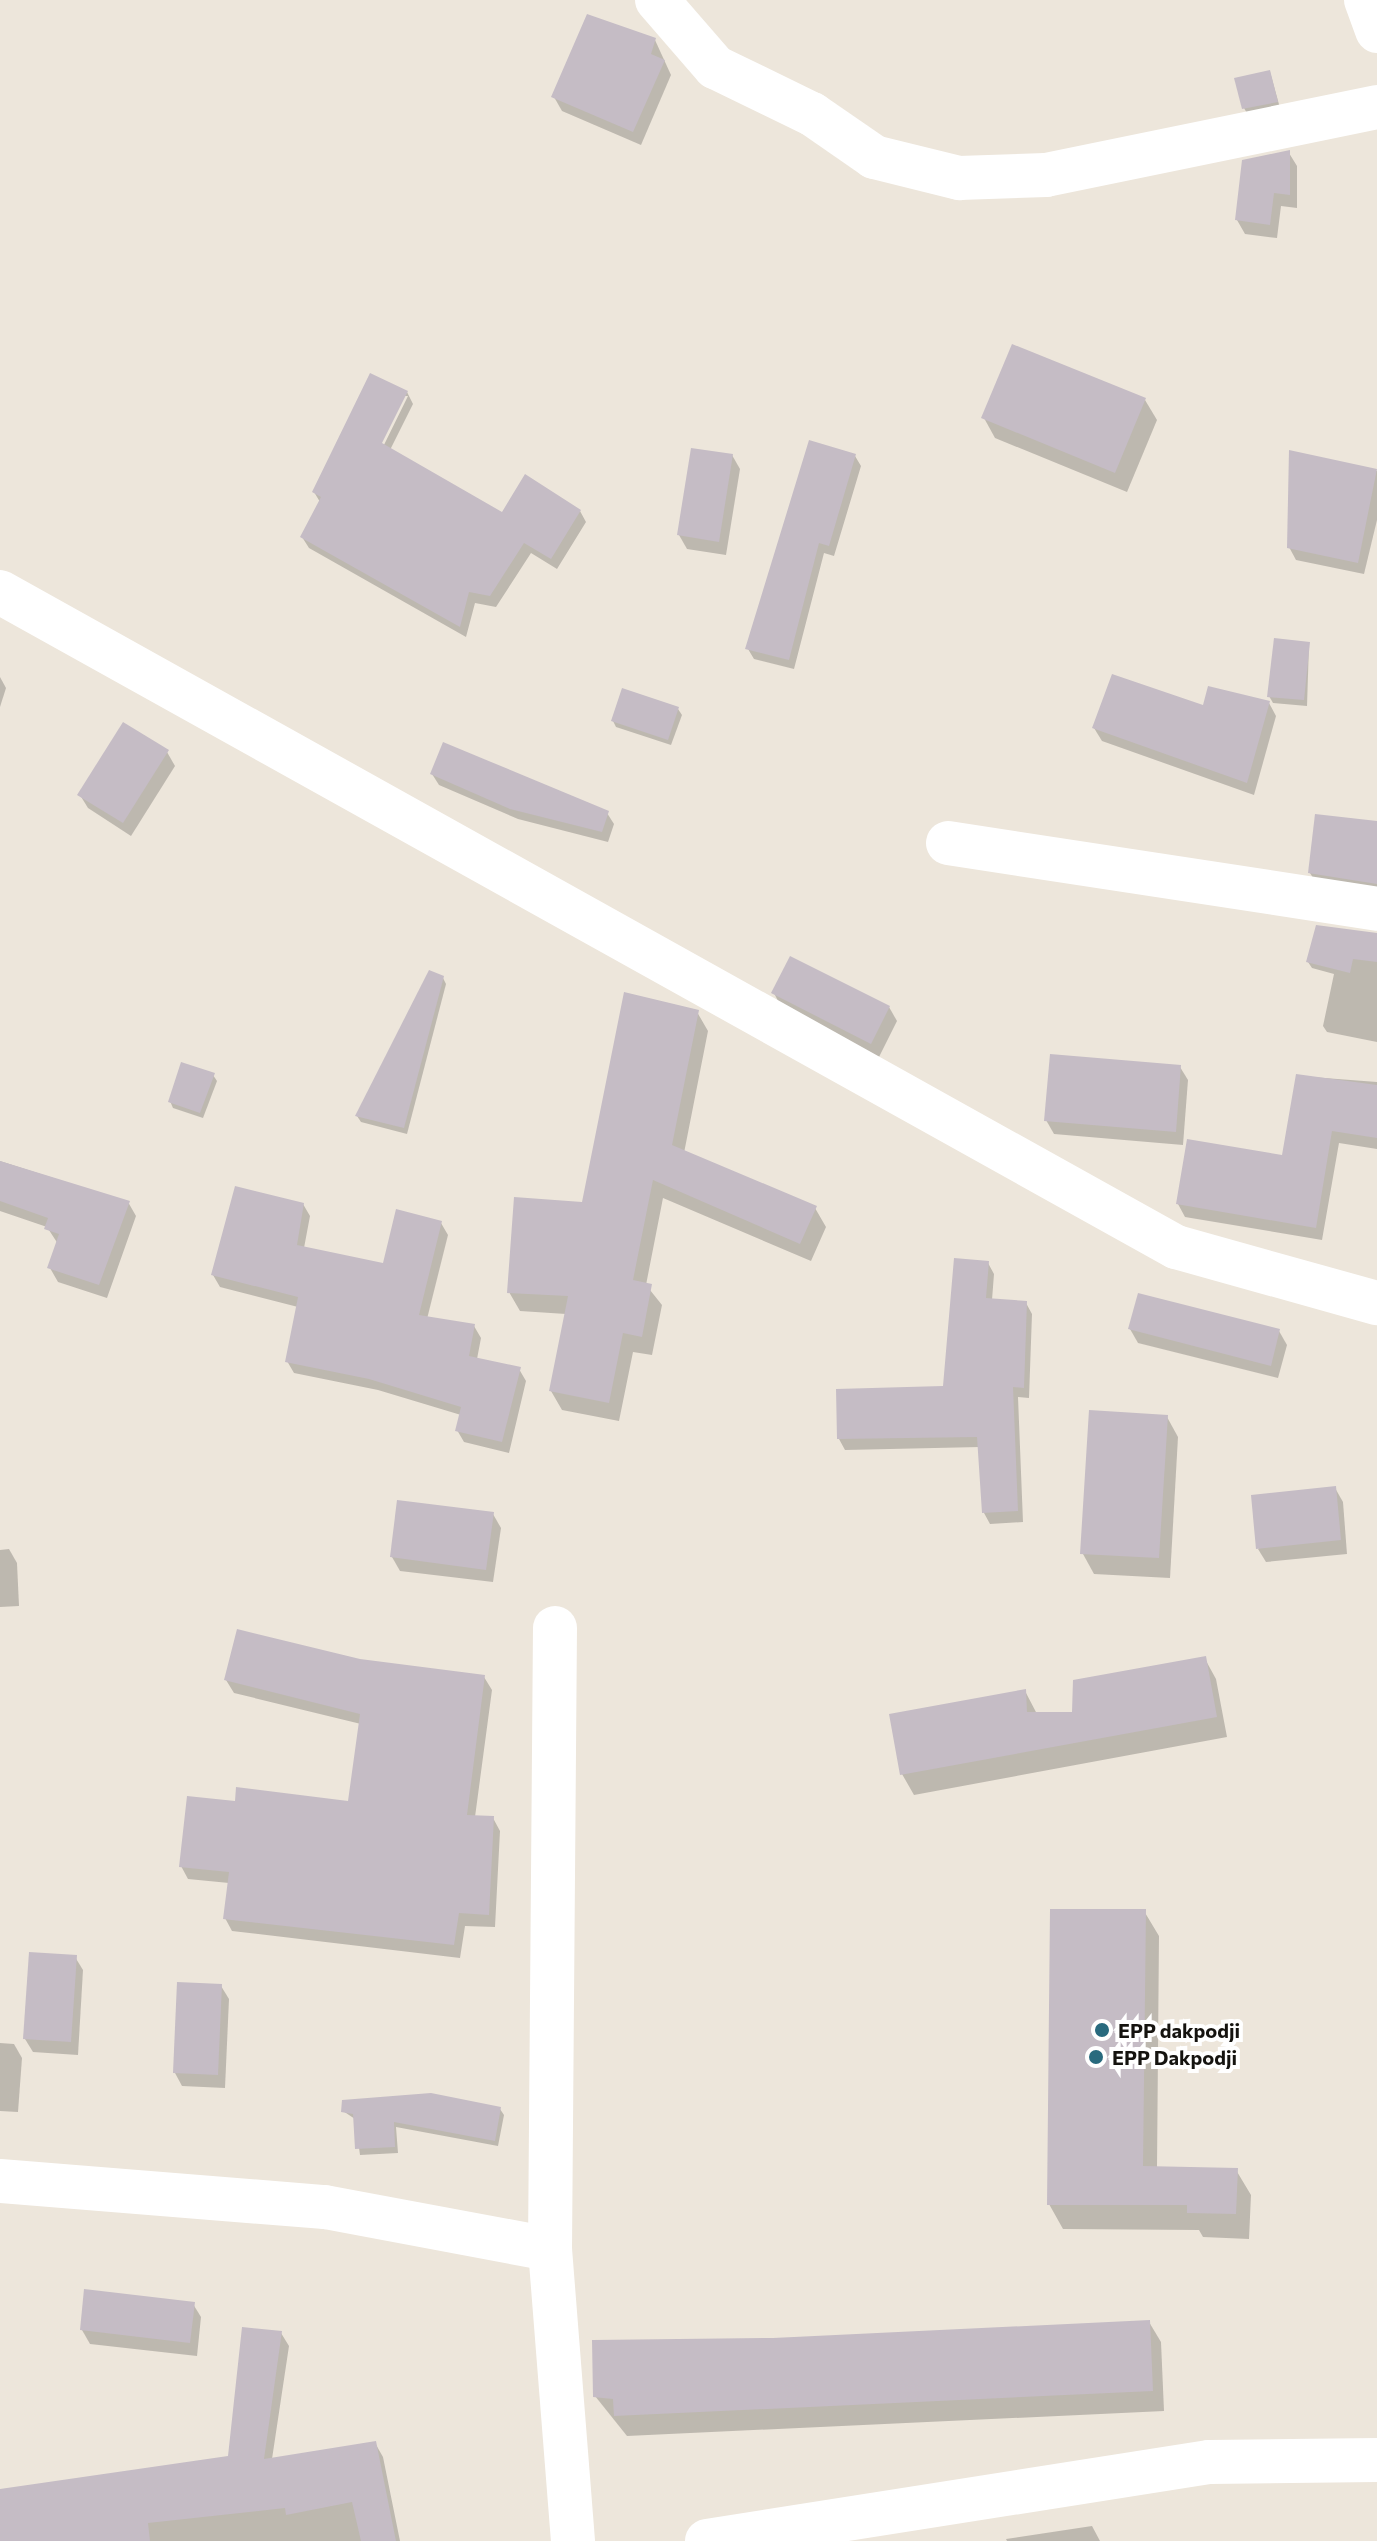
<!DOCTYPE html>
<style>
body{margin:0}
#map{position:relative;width:1377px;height:2541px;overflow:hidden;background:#ede6db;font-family:Commissioner,sans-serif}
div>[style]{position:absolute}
.shadow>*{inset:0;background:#0003}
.building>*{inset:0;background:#c5bcc5}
.minor>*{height:44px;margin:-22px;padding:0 22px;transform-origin:22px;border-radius:22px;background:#fff}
.trunk>*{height:44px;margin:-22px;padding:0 22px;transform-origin:22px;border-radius:22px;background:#fff}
.dots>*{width:22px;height:22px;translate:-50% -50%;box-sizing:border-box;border:4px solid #fff;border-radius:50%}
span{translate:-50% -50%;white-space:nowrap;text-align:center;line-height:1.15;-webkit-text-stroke:8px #fff;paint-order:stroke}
.poi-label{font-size:20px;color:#15130f;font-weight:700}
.left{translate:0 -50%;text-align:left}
</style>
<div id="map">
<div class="shadow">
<i style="clip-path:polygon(655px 40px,671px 75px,641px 145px,562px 111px,554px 97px)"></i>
<i style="clip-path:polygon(1270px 72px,1280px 108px,1248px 115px,1244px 108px)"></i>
<i style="clip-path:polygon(1289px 153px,1297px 166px,1297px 208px,1281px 206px,1277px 238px,1245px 234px,1237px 220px)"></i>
<i style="clip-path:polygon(evenodd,407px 392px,413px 404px,390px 450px,503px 515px,580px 511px,586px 522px,557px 569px,531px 553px,496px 607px,475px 603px,466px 637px,309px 548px,302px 537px,320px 502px,314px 492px,407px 392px,403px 396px,408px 396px,380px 453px,376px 451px,403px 396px)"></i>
<i style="clip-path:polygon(1145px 400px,1157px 420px,1127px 492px,995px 438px,984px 418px)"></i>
<i style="clip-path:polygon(1291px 453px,1377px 471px,1377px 520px,1364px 574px,1296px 560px,1289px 547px)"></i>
<i style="clip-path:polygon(732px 455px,740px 469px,726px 555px,687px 549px,679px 535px)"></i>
<i style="clip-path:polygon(855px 456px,861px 466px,834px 556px,824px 553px,794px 669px,754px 659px,748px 649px)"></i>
<i style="clip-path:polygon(1309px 644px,1307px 706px,1273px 703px,1269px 696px)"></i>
<i style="clip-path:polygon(0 677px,6px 688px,0 707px)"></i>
<i style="clip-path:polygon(1269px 703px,1276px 716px,1254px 795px,1102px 741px,1094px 728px,1204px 708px)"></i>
<i style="clip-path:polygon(678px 709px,682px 715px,671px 745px,616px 727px,613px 721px)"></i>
<i style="clip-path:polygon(167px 752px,175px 766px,131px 836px,88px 808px,80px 795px)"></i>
<i style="clip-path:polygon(432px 774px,607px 813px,614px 824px,608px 842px,518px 819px,439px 785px)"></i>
<i style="clip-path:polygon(1377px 823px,1377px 896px,1318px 886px,1310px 873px)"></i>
<i style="clip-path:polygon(1377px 935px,1377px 1042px,1327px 1032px,1323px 1026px,1334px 974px,1312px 968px,1308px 962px)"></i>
<i style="clip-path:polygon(443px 978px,446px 984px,407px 1134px,361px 1122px,357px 1116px)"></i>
<i style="clip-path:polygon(774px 993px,889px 1007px,897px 1021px,879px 1057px,781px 1007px)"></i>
<i style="clip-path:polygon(697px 1012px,708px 1031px,684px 1153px,815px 1208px,826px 1227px,811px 1261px,663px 1198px,646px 1285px,662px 1305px,652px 1355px,633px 1352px,619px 1421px,562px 1410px,551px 1391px,566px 1314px,520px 1311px,509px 1292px,584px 1204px)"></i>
<i style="clip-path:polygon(1180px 1067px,1188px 1080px,1183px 1145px,1054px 1134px,1046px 1120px)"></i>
<i style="clip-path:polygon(213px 1075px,217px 1081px,203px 1118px,173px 1108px,170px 1101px)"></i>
<i style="clip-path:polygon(1298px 1076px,1377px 1082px,1377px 1149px,1339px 1143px,1322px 1240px,1185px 1217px,1178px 1204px,1284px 1157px)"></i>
<i style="clip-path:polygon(0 1161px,128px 1202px,136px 1216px,107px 1298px,58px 1282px,50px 1268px,58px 1244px,47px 1227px,0 1211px)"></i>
<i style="clip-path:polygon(303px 1204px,310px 1216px,304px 1248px,384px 1265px,441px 1223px,448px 1235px,427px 1319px,474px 1326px,481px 1338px,477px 1359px,519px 1369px,526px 1381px,509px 1453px,464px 1442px,457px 1430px,461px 1415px,378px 1390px,294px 1373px,287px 1361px,298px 1307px,220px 1287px,213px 1275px)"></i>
<i style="clip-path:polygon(988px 1263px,994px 1274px,992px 1300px,1026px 1303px,1032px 1314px,1029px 1398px,1018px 1397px,1023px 1522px,990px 1524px,984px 1513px,980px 1447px,845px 1450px,839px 1439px,945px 1388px)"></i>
<i style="clip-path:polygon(1130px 1329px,1279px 1331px,1287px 1345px,1278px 1378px,1138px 1343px)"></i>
<i style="clip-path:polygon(1167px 1417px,1178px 1437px,1170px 1578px,1094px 1574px,1083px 1554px)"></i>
<i style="clip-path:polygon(1335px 1488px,1343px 1502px,1347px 1554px,1266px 1562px,1258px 1549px)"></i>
<i style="clip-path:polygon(493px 1514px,501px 1528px,493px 1582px,400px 1571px,392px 1557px)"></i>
<i style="clip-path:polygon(9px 1549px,17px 1563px,19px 1606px,0 1607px,0 1550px)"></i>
<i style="clip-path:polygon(1205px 1659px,1216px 1679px,1227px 1737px,914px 1795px,902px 1774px,1025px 1691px,1037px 1714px,1074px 1714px)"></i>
<i style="clip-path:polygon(359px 1661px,484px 1677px,492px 1690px,475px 1817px,493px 1818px,500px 1831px,495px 1927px,465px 1926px,460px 1958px,232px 1931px,225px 1918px,229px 1883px,188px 1879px,181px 1866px,236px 1803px,350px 1804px,361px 1724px,234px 1693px,226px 1680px)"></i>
<i style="clip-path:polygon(1144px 1911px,1159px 1936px,1157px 2168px,1236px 2170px,1251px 2195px,1249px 2239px,1203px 2237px,1199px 2230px,1063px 2229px,1049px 2204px)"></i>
<i style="clip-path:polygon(75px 1957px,83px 1970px,78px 2055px,33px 2052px,25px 2039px)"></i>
<i style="clip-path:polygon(221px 1986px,229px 1999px,225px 2088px,182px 2086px,175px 2073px)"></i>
<i style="clip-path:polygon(0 2043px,14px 2044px,22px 2058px,18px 2112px,0 2111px)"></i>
<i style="clip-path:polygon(500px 2109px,504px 2115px,498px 2146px,396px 2127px,398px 2153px,360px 2155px,355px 2119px,343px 2111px)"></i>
<i style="clip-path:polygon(193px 2304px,201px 2317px,197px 2356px,90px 2344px,82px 2330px)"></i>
<i style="clip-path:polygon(1149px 2322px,1161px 2342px,1164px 2411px,627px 2436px,595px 2396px,773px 2340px)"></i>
<i style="clip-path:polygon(281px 2333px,289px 2346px,272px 2459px,375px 2443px,383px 2457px,400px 2541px,0 2541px,0 2492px,230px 2458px)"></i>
<i style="clip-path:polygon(1092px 2526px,1100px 2541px,1007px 2541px,1006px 2539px)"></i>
</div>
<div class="building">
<i style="clip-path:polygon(587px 14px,656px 38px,651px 54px,665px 60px,633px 132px,551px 97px)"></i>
<i style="clip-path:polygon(1270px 70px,1278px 102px,1242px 109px,1234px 78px)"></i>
<i style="clip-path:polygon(1290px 150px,1290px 195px,1274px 193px,1270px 225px,1235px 220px,1242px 160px)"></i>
<i style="clip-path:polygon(1012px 344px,1146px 398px,1115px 473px,981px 418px)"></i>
<i style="clip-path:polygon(370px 373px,408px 391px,382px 443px,502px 512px,525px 474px,581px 510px,551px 559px,524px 543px,490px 596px,469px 592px,460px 627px,300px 537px,321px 497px,312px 492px)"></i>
<i style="clip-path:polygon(809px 440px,856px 454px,829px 546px,819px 543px,789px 660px,745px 649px)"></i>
<i style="clip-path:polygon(691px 448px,733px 454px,719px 542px,677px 535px)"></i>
<i style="clip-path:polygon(1289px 450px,1377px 469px,1358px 563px,1287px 548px)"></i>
<i style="clip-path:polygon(1274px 638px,1310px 642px,1304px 700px,1267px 697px)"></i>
<i style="clip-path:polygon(1112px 674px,1203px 705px,1208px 686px,1270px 701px,1247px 783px,1092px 728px)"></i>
<i style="clip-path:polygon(622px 688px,679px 707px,668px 740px,611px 721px)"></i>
<i style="clip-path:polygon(123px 722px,169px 750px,123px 823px,77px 795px)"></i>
<i style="clip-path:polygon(443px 742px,609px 811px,602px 832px,510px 809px,430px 774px)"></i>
<i style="clip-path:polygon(1315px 814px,1377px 821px,1377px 884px,1308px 873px)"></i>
<i style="clip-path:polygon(1316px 925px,1377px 933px,1377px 962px,1353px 959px,1350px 973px,1306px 962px)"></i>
<i style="clip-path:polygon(790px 956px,890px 1006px,871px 1044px,771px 993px)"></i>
<i style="clip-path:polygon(429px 970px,444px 976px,404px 1128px,355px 1116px)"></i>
<i style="clip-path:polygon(624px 992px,699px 1010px,672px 1145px,817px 1206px,800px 1244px,653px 1180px,633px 1280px,652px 1284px,642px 1337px,623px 1333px,609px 1403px,549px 1391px,568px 1296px,507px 1293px,514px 1197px,582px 1202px)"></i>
<i style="clip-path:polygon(1050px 1054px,1181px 1065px,1176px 1132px,1044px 1121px)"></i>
<i style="clip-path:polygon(181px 1062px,215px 1073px,200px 1113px,168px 1102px)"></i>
<i style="clip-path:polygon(1296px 1074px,1377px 1085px,1377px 1138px,1332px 1131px,1316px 1228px,1176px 1204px,1187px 1139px,1282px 1155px)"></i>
<i style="clip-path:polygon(0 1161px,130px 1201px,99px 1285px,47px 1268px,59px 1234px,44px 1229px,48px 1218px,0 1201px)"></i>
<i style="clip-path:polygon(235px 1186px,304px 1203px,297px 1245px,383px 1263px,396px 1209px,442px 1221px,419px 1315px,475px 1324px,469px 1356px,521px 1367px,502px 1442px,455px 1431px,461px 1407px,369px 1379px,285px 1362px,298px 1297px,211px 1275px)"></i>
<i style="clip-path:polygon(954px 1258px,989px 1261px,986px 1298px,1027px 1301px,1024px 1388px,1013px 1387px,1018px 1511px,982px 1513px,977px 1437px,837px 1439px,836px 1389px,943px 1386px)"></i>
<i style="clip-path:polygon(1138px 1293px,1280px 1329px,1271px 1366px,1128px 1329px)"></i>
<i style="clip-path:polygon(1089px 1410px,1168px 1415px,1159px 1558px,1080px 1554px)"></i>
<i style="clip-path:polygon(1336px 1486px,1341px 1540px,1256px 1549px,1251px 1495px)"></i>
<i style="clip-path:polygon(397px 1500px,494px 1512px,486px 1570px,390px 1557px)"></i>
<i style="clip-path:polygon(237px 1629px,360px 1659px,485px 1675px,467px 1815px,494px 1816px,489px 1915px,459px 1913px,454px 1945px,223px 1919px,229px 1872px,179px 1867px,187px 1796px,235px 1801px,236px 1787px,348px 1801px,360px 1714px,224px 1680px)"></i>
<i style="clip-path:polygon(1206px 1656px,1217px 1717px,900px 1775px,889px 1714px,1026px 1689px,1027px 1712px,1072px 1712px,1073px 1680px)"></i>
<i style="clip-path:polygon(1050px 1909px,1146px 1909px,1143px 2166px,1238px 2168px,1236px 2214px,1187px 2213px,1187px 2205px,1047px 2205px)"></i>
<i style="clip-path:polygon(29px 1952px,77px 1955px,71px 2042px,23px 2039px)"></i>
<i style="clip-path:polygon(177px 1982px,222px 1984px,218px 2075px,173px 2073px)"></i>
<i style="clip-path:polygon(431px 2093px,501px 2107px,495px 2141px,394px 2122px,395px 2147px,355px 2149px,353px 2114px,341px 2112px,342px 2100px)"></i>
<i style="clip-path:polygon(84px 2289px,195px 2302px,190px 2343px,80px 2330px)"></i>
<i style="clip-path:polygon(1150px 2320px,1153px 2391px,614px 2416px,613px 2399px,593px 2397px,592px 2340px,773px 2338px)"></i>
<i style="clip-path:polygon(242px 2327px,282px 2331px,264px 2459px,376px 2441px,396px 2541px,361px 2541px,352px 2502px,286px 2515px,285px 2508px,148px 2523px,150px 2541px,0 2541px,0 2489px,228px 2456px)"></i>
</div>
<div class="minor">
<i style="left:657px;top:0;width:89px;rotate:49.1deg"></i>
<i style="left:715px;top:67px;width:108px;rotate:25.9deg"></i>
<i style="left:812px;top:114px;width:75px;rotate:34.7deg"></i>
<i style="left:874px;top:157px;width:88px;rotate:13.9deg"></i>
<i style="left:959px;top:178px;width:87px;rotate:-2deg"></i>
<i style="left:1046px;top:175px;width:338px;rotate:-11.6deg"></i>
<i style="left:0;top:592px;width:1346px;rotate:29.12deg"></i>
<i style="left:1176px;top:1247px;width:209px;rotate:15.6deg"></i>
<i style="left:948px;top:843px;width:434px;rotate:8.7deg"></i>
<i style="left:0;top:2181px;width:326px;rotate:4.6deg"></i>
<i style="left:325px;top:2207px;width:229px;rotate:10.6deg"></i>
<i style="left:550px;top:2249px;width:293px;rotate:85.5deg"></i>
<i style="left:550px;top:2249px;width:621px;rotate:-89.54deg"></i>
<i style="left:707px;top:2541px;width:508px;rotate:-8.94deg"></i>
<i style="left:1209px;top:2462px;width:168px;rotate:-0.7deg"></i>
</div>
<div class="trunk">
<i style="left:1366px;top:0;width:33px;rotate:70deg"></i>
</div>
<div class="dots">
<i style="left:1102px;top:2030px;background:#296a7e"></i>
<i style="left:1096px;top:2057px;background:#296a7e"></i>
</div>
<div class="poi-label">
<span class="left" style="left:1118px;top:2030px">EPP dakpodji</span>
<span class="left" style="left:1112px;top:2057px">EPP Dakpodji</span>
</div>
</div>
